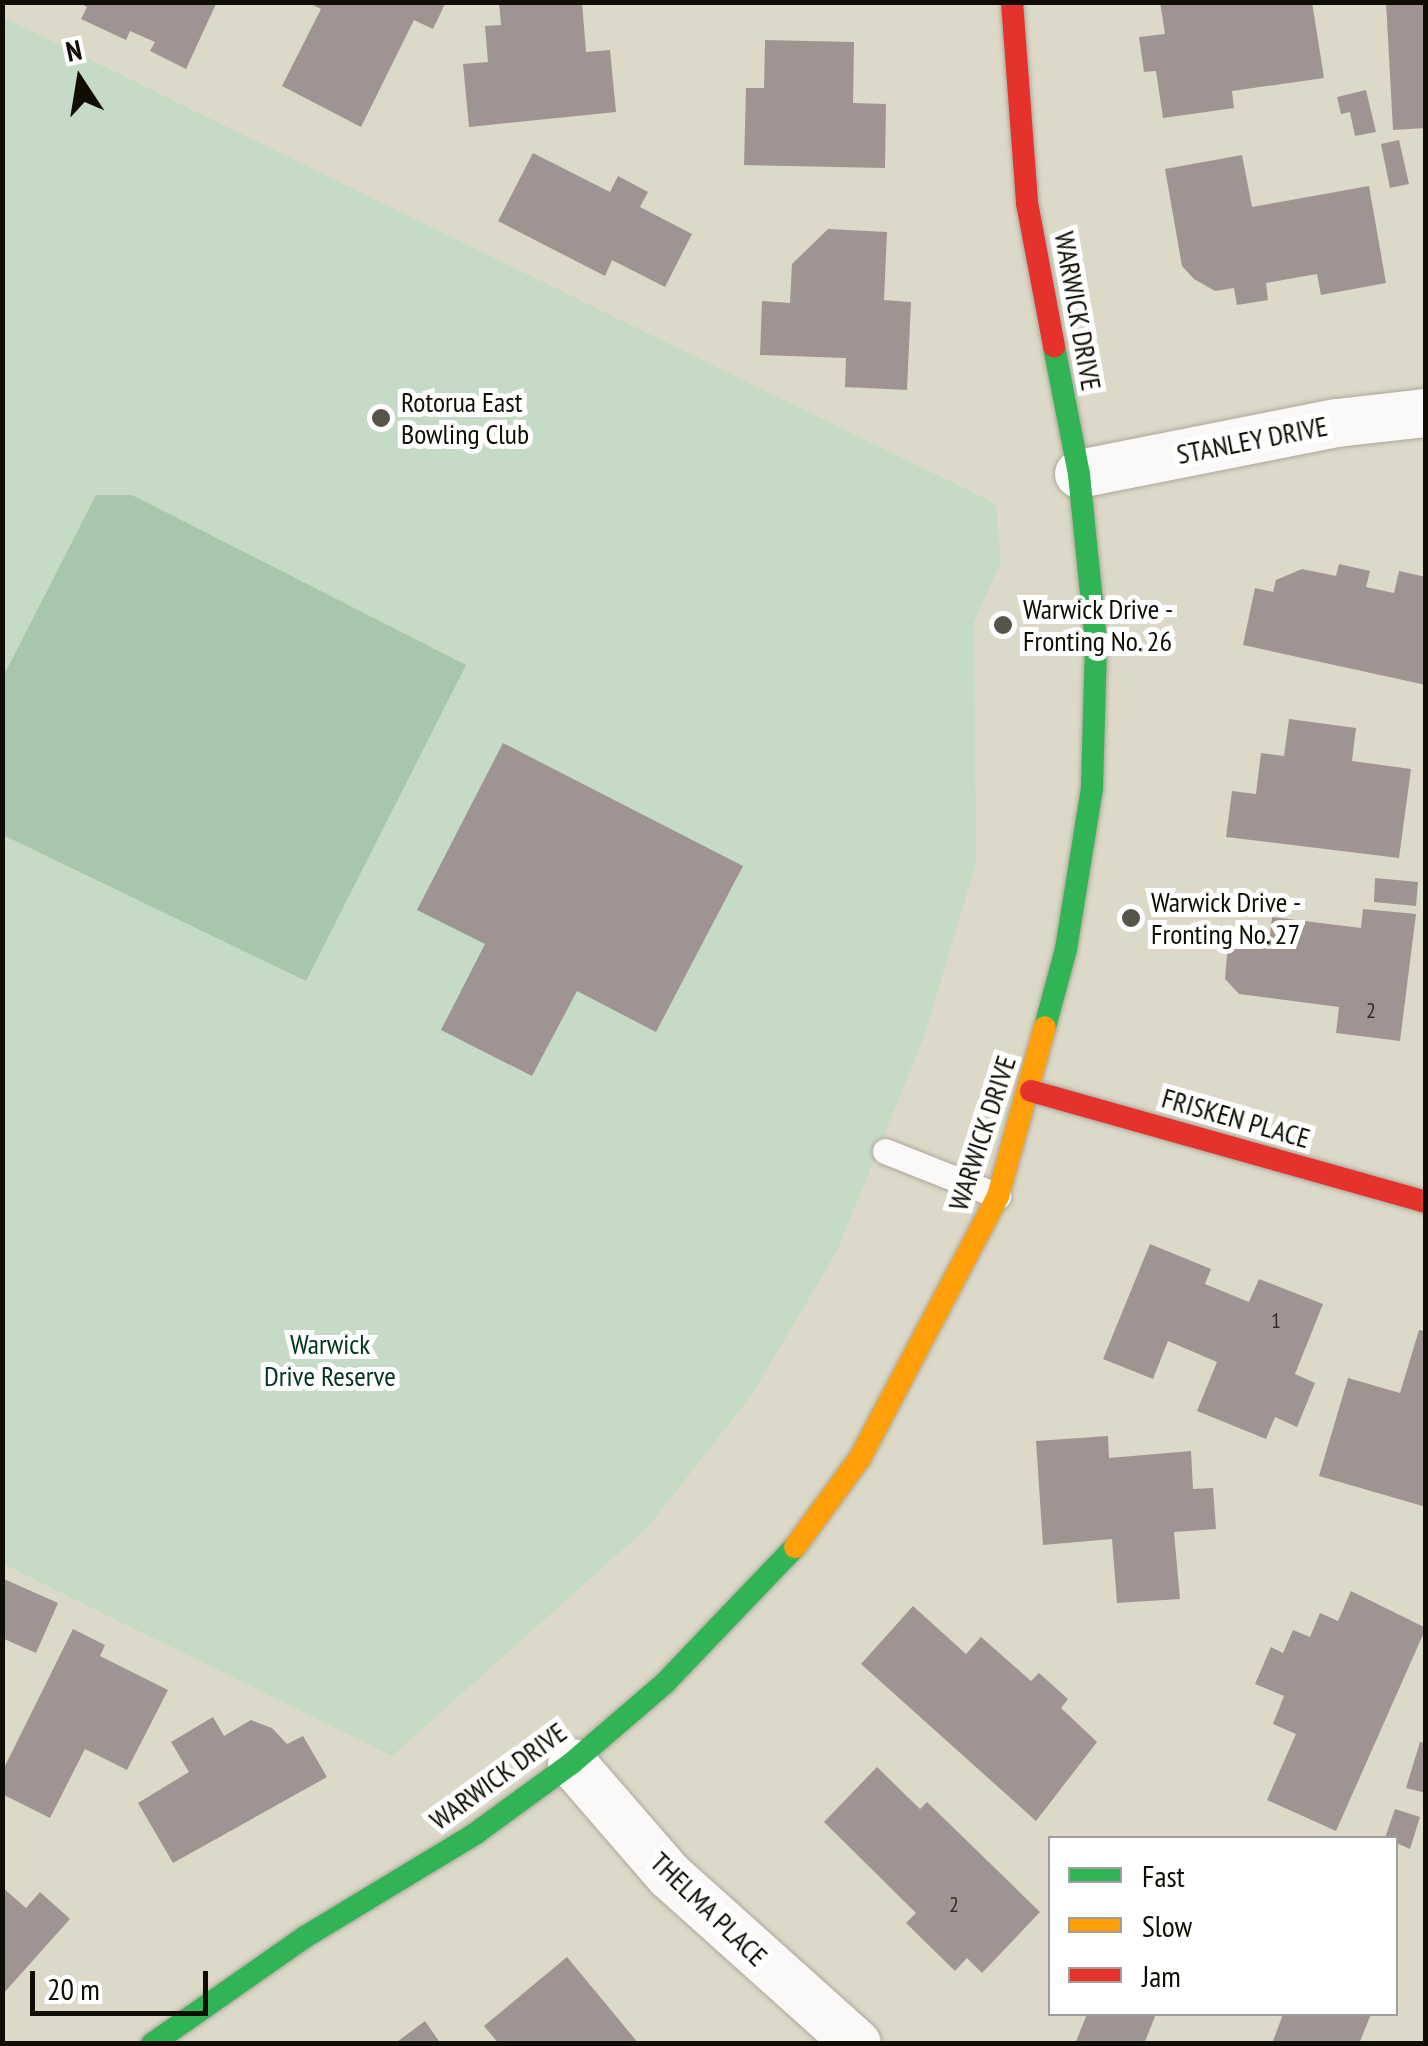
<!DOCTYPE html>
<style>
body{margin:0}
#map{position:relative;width:1428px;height:2046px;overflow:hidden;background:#ddd9c8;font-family:"PT Sans Narrow",sans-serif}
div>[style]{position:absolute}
.green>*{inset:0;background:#c6dbc5}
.forest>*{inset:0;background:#a8c6ab}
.building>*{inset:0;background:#9f9492}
.roads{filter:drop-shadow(0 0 2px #aaa79a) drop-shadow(0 0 2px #aaa79a)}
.lane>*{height:25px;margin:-12.5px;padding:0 12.5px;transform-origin:12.5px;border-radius:12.5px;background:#faf9f7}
.street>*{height:48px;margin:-24px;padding:0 24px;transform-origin:24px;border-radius:24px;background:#faf9f7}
.fast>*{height:22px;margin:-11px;padding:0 11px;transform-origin:11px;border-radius:11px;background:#30b455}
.slow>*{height:22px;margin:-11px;padding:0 11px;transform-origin:11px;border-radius:11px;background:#ff9f0a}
.jam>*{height:22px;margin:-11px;padding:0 11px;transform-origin:11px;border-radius:11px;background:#e5322d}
.dots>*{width:28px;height:28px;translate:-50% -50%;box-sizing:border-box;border:5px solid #fff;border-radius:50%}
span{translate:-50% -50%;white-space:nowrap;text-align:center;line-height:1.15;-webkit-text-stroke:10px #fff;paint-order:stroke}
.number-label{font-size:22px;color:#332f28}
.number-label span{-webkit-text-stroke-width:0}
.street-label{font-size:28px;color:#0f0d04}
.poi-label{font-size:28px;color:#0f0d04}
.left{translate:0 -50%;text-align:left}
.park-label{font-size:28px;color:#04341d}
.frame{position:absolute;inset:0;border:5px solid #0f0d04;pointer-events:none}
.legend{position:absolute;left:1048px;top:1836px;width:350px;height:180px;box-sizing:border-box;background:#fff;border:2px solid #9f9e9b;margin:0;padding:12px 18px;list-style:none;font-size:30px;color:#0f0d04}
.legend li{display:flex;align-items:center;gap:20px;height:50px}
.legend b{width:50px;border:2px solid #9f9e9b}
.north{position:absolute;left:30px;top:30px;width:100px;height:100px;-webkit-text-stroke:8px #fff;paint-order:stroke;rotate:348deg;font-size:28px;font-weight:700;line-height:40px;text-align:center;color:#0f0d04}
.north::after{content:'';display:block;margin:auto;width:35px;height:45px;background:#0f0d04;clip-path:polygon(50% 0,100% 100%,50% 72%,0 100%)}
.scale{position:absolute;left:30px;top:1971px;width:178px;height:45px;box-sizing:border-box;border:5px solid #0f0d04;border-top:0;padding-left:12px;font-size:30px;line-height:35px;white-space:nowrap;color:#0f0d04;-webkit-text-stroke:8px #fff;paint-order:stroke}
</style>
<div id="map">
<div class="green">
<i style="clip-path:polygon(3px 17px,996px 504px,1001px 562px,974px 622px,976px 863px,924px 1037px,837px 1251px,753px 1393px,649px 1526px,392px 1756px,3px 1564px)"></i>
</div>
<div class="forest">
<i style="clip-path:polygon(96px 495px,132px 495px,466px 665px,306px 981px,3px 835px,3px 677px)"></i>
</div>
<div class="building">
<i style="clip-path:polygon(78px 2px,212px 2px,216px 4px,186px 69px,150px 51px,155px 42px,130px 31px,126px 40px,81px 19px,87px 7px)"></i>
<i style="clip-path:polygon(307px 2px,446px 2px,433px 29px,414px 20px,361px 127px,282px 86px,321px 9px)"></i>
<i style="clip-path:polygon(499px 2px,582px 2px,586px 52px,610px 50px,616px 112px,469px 127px,463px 64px,488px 62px,485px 26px,501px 25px)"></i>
<i style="clip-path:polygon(1160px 2px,1312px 2px,1324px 78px,1232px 91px,1234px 108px,1163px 118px,1156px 71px,1144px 72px,1139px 37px,1165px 34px)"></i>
<i style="clip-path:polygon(1386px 2px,1426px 2px,1426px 128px,1393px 130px)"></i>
<i style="clip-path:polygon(765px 40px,854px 42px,853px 103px,886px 104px,885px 168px,744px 165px,746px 88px,764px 88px)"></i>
<i style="clip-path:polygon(1366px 90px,1376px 132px,1355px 136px,1350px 112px,1341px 114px,1337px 97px)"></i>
<i style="clip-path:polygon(1399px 140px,1409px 184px,1390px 188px,1381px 144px)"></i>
<i style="clip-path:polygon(533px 153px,610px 192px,618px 176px,648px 192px,640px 207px,692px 234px,665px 287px,612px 260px,605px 276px,498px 221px)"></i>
<i style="clip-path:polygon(1242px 155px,1252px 207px,1369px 186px,1386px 283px,1321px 295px,1317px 274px,1266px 283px,1268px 300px,1237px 305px,1234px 288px,1215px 291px,1194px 279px,1182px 266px,1165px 169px)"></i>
<i style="clip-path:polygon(828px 229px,887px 232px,884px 300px,911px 302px,907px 390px,845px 387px,846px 358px,760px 355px,762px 301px,790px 303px,792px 264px)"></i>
<i style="clip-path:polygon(1339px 564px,1370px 571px,1366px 587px,1394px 593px,1399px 571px,1426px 577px,1426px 685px,1243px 645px,1255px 588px,1273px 592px,1276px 580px,1302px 569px,1336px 576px)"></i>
<i style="clip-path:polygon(1289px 719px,1356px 728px,1352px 761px,1411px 769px,1399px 858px,1226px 837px,1232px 791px,1256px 794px,1261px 753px,1284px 756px)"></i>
<i style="clip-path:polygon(503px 743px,743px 866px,656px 1032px,577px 991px,532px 1076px,441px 1030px,485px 944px,417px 910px)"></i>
<i style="clip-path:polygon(1375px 878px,1418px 882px,1416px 906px,1374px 902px)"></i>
<i style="clip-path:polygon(1363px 909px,1416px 914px,1400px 1041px,1336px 1033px,1339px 1007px,1239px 994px,1225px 979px,1228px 944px,1246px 935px,1270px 937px,1272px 917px,1361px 928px)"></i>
<i style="clip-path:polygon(1150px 1244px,1211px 1269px,1205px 1284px,1249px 1302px,1259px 1279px,1323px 1304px,1295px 1374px,1315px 1383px,1297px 1427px,1275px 1417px,1266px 1439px,1197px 1411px,1217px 1362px,1168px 1341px,1153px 1379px,1103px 1359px)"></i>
<i style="clip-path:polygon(1419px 1330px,1426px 1331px,1426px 1507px,1319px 1476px,1348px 1378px,1400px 1393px)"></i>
<i style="clip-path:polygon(1108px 1436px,1109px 1458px,1191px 1451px,1193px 1489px,1213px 1488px,1216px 1529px,1174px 1532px,1180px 1599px,1117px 1603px,1112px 1539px,1043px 1545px,1036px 1441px)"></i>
<i style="clip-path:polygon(4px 1579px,58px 1603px,36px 1653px,2px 1638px)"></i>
<i style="clip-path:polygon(1351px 1591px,1426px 1628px,1336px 1831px,1267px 1800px,1296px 1734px,1273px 1724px,1284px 1696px,1255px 1684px,1271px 1647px,1283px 1653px,1293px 1630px,1310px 1637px,1320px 1613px,1338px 1621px)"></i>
<i style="clip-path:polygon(913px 1606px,966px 1654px,981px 1637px,1031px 1681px,1039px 1673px,1068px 1699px,1061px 1708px,1097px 1742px,1036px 1821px,861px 1664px)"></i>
<i style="clip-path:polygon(73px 1629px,105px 1645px,100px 1656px,168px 1690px,127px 1770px,85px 1749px,50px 1818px,2px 1794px,2px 1772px)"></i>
<i style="clip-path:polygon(213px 1717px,224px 1736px,251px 1720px,272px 1728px,287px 1744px,303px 1736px,327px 1777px,173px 1863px,138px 1803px,189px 1772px,171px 1742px)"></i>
<i style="clip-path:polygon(1420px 1742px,1426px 1743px,1426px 1793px,1406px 1788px)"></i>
<i style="clip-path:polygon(877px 1767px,920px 1809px,927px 1802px,1040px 1912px,982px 1973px,967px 1958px,955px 1971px,906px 1923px,916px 1913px,824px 1822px)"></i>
<i style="clip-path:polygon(1395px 1809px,1420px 1817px,1410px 1849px,1385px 1838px)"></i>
<i style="clip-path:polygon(2px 1887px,26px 1908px,40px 1892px,70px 1919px,2px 1995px)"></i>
<i style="clip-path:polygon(567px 1957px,639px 2044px,499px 2044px,484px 2026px)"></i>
<i style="clip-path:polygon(1087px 2014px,1156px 2014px,1144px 2044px,1075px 2044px)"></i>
<i style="clip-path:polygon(1283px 2014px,1371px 2014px,1359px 2044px,1272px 2044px)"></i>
<i style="clip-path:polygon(425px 2021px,441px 2044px,394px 2044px)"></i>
</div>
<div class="roads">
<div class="lane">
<i style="left:885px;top:1151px;width:122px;rotate:21.7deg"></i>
</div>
<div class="street">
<i style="left:1079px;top:474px;width:263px;rotate:-11.2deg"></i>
<i style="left:1337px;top:423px;width:90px;rotate:-6.4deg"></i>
<i style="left:572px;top:1763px;width:150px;rotate:49.1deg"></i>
<i style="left:670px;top:1876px;width:251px;rotate:41.9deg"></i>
</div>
<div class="fast">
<i style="left:1045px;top:1027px;width:81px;rotate:-74.9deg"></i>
<i style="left:1066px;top:949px;width:163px;rotate:-80.8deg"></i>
<i style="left:1092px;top:788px;width:146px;rotate:-88.4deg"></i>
<i style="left:1096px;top:642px;width:169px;rotate:-95.8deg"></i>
<i style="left:1079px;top:474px;width:130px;rotate:-101.1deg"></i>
<i style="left:152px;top:2044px;width:187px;rotate:-35deg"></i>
<i style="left:305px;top:1937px;width:199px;rotate:-31.2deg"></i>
<i style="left:475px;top:1834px;width:120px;rotate:-36.2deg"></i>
<i style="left:572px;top:1763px;width:123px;rotate:-40.7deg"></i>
<i style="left:665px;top:1683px;width:188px;rotate:-46.3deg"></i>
</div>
<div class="slow">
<i style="left:795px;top:1547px;width:110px;rotate:-53.9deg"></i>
<i style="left:860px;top:1458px;width:296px;rotate:-62.2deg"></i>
<i style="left:998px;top:1196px;width:175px;rotate:-74.5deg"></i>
</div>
<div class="jam">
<i style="left:1012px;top:2px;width:202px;rotate:85.7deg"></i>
<i style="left:1027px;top:203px;width:146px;rotate:79.3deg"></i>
<i style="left:1031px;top:1091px;width:410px;rotate:15.7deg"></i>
</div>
</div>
<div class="dots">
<i style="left:381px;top:418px;background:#575449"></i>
<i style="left:1003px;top:625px;background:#575449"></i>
<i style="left:1131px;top:918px;background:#575449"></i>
</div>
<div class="number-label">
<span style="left:1371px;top:1011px">2</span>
<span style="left:1276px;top:1321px">1</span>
<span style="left:954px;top:1905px">2</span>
</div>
<div class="street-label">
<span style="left:1078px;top:311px;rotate:80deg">WARWICK DRIVE</span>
<span style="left:1252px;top:440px;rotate:-11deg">STANLEY DRIVE</span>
<span style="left:1236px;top:1118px;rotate:16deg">FRISKEN PLACE</span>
<span style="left:982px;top:1133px;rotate:-72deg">WARWICK DRIVE</span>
<span style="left:498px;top:1776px;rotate:-36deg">WARWICK DRIVE</span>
<span style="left:709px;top:1909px;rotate:44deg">THELMA PLACE</span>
</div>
<div class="poi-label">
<span class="left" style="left:401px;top:418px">Rotorua East<br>Bowling Club</span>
<span class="left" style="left:1023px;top:625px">Warwick Drive -<br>Fronting No. 26</span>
<span class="left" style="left:1151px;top:918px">Warwick Drive -<br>Fronting No. 27</span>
</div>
<div class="park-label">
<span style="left:330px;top:1360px">Warwick<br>Drive Reserve</span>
</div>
<div class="frame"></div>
<ul class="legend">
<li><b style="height:12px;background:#30b455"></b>Fast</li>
<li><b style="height:12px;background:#ff9f0a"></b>Slow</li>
<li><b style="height:12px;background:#e5322d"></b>Jam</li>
</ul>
<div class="north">N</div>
<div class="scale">20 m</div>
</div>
